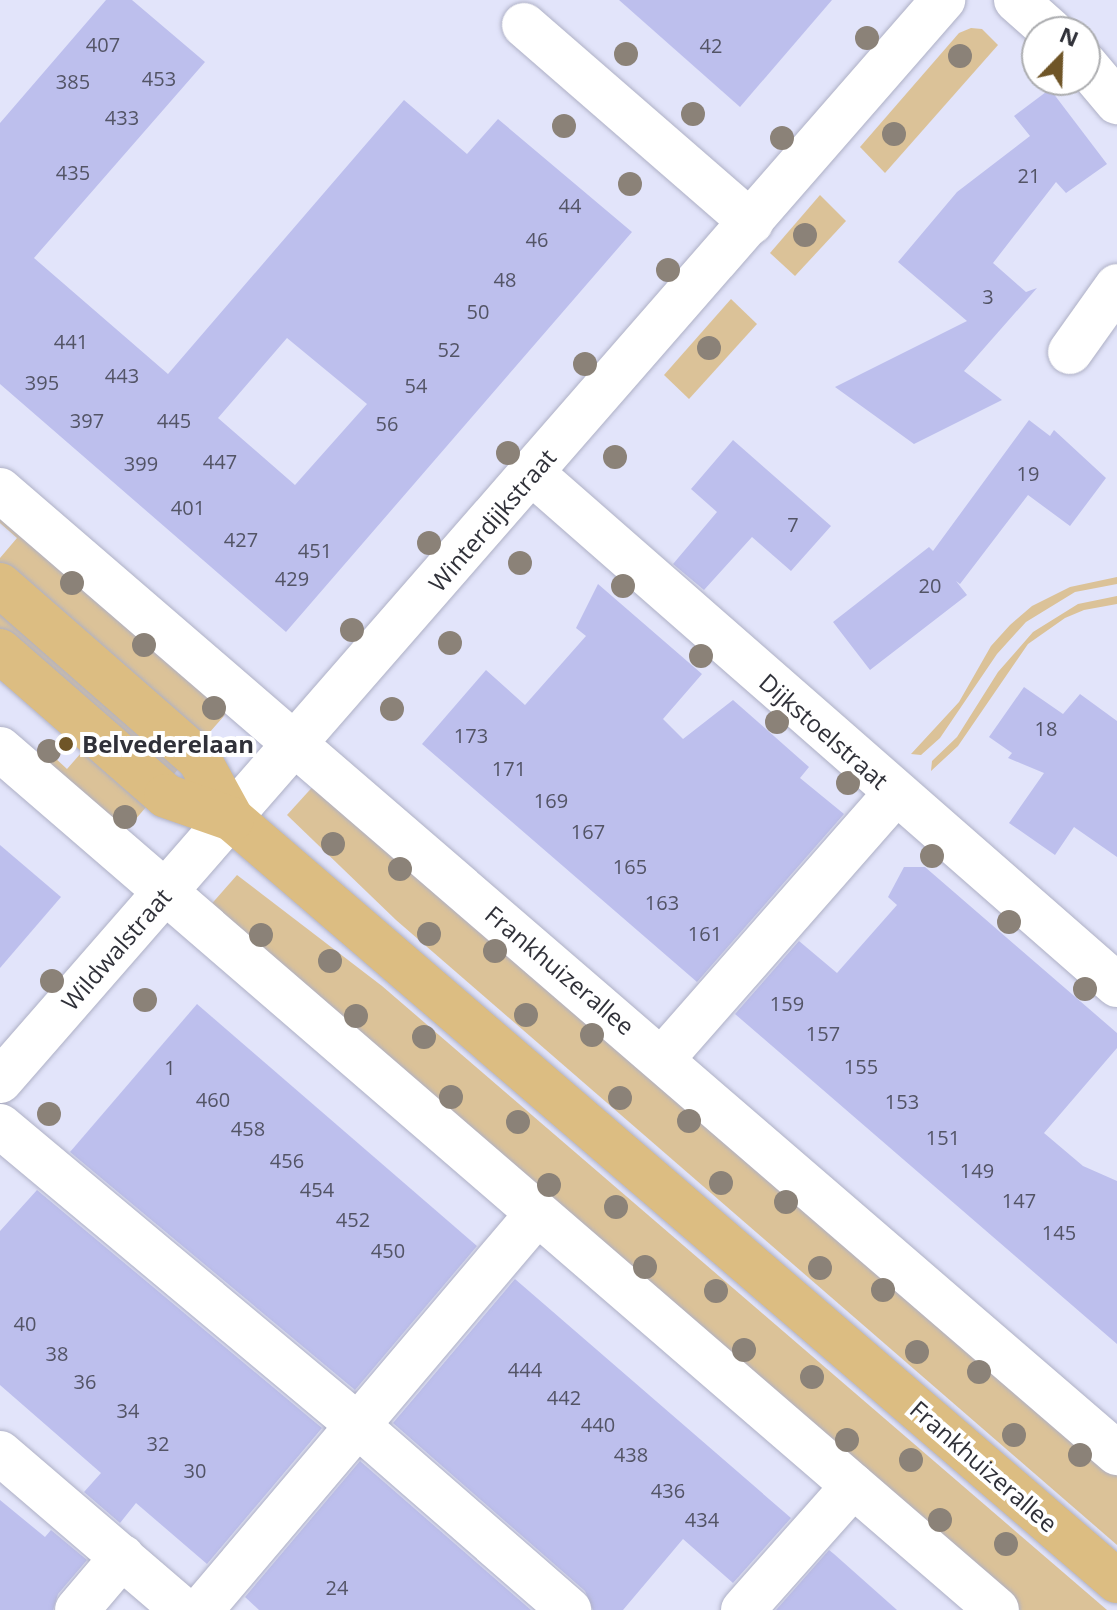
<!DOCTYPE html>
<style>
body{margin:0}
#map{position:relative;width:1117px;height:1610px;overflow:hidden;background:#e2e4fa;font-family:"Open Sans",sans-serif}
div>[style]{position:absolute}
.green>*{inset:0;background:#dbc298}
.building>*{inset:0;background:#bdbfed}
.roads{filter:drop-shadow(0 0 2px #aeb0c5) drop-shadow(0 0 2px #aeb0c5)}
.minor>*{height:44px;margin:-22px;padding:0 22px;transform-origin:22px;border-radius:22px;background:#fff}
.major>*{height:44px;margin:-22px;padding:0 22px;transform-origin:22px;border-radius:22px;background:#dcbd82}
.trees>*{width:24px;height:24px;margin:-12px;border-radius:50%;background:#8b8278}
.dots>*{width:22px;height:22px;translate:-50% -50%;box-sizing:border-box;border:4px solid #fff;border-radius:50%}
span{translate:-50% -50%;white-space:nowrap;text-align:center;line-height:1.15;-webkit-text-stroke:8px #fff;paint-order:stroke}
.number-label{font-size:20px;color:#535466}
.number-label span{-webkit-text-stroke-width:0}
.street-label{font-size:24px;color:#303139}
.poi-label{font-size:24px;color:#303139;font-weight:700}
.left{translate:0 -50%;text-align:left}
.north{position:absolute;left:1021px;top:16px;width:80px;height:80px;box-sizing:border-box;background:#fff;border:2px solid #acadb0;border-radius:50%;rotate:23deg;font-size:22px;font-weight:700;line-height:32px;text-align:center;color:#303139}
.north::after{content:'';display:block;margin:auto;width:28px;height:36px;background:#6f5527;clip-path:polygon(50% 0,100% 100%,50% 72%,0 100%)}
</style>
<div id="map">
<div class="green">
<i style="clip-path:polygon(971px 28px,982px 29px,998px 45px,885px 173px,860px 147px,959px 33px)"></i>
<i style="clip-path:polygon(820px 195px,846px 221px,795px 276px,770px 253px)"></i>
<i style="clip-path:polygon(731px 299px,757px 324px,689px 399px,664px 375px)"></i>
<i style="clip-path:polygon(0 508px,231px 708px,202px 741px,0 566px,0 558px,17px 538px,0 523px)"></i>
<i style="clip-path:polygon(1117px 577px,1117px 584px,1075px 592px,1026px 622px,997px 654px,940px 738px,921px 755px,911px 754px,959px 702px,991px 646px,1010px 625px,1032px 606px,1070px 587px)"></i>
<i style="clip-path:polygon(1117px 596px,1117px 604px,1084px 610px,1065px 618px,1028px 644px,958px 746px,931px 771px,932px 761px,957px 737px,998px 672px,1033px 632px,1078px 604px)"></i>
<i style="clip-path:polygon(0 601px,185px 761px,169px 780px,0 634px)"></i>
<i style="clip-path:polygon(49px 742px,59px 751px,54px 757px,67px 769px,88px 745px,152px 800px,123px 834px,34px 758px)"></i>
<i style="clip-path:polygon(317px 782px,1117px 1472px,1117px 1545px,396px 920px,287px 815px)"></i>
<i style="clip-path:polygon(237px 875px,382px 986px,1107px 1610px,1020px 1610px,208px 908px)"></i>
</div>
<div class="building">
<i style="clip-path:polygon(evenodd,106px 0,132px 0,205px 62px,34px 258px,168px 374px,404px 100px,467px 154px,498px 119px,632px 232px,286px 632px,0 384px,0 123px,106px 0,287px 338px,367px 404px,295px 485px,218px 418px,287px 338px)"></i>
<i style="clip-path:polygon(619px 0,832px 0,740px 107px)"></i>
<i style="clip-path:polygon(1050px 89px,1107px 164px,1066px 193px,1056px 182px,993px 263px,1026px 292px,1037px 288px,964px 371px,1002px 400px,914px 444px,835px 387px,967px 321px,898px 262px,957px 192px,1030px 136px,1014px 116px)"></i>
<i style="clip-path:polygon(1029px 420px,1050px 436px,1054px 430px,1106px 478px,1070px 526px,1028px 495px,960px 584px,956px 581px,967px 595px,870px 670px,833px 622px,929px 547px,933px 551px)"></i>
<i style="clip-path:polygon(733px 440px,831px 526px,791px 571px,752px 537px,704px 590px,673px 564px,717px 512px,691px 489px)"></i>
<i style="clip-path:polygon(598px 584px,702px 674px,663px 719px,683px 739px,733px 700px,809px 767px,800px 778px,844px 814px,697px 982px,422px 744px,486px 670px,525px 705px,586px 636px,576px 628px)"></i>
<i style="clip-path:polygon(1024px 687px,1063px 714px,1080px 694px,1117px 721px,1117px 857px,1074px 827px,1055px 855px,1009px 823px,1044px 773px,1008px 758px,1012px 753px,989px 737px)"></i>
<i style="clip-path:polygon(0 845px,61px 897px,0 968px)"></i>
<i style="clip-path:polygon(904px 867px,925px 867px,1117px 1033px,1117px 1048px,1044px 1133px,1083px 1166px,1117px 1181px,1117px 1344px,735px 1014px,799px 941px,837px 973px,897px 905px,888px 897px)"></i>
<i style="clip-path:polygon(197px 1004px,477px 1246px,355px 1390px,70px 1152px)"></i>
<i style="clip-path:polygon(37px 1190px,322px 1428px,207px 1564px,136px 1503px,120px 1523px,84px 1492px,101px 1473px,0 1385px,0 1231px)"></i>
<i style="clip-path:polygon(515px 1279px,791px 1518px,733px 1583px,683px 1539px,623px 1610px,593px 1610px,585px 1591px,393px 1423px)"></i>
<i style="clip-path:polygon(360px 1461px,531px 1610px,259px 1610px,245px 1597px)"></i>
<i style="clip-path:polygon(0 1500px,45px 1537px,51px 1530px,87px 1560px,58px 1594px,53px 1610px,0 1610px)"></i>
<i style="clip-path:polygon(829px 1550px,834px 1554px,897px 1610px,776px 1610px)"></i>
</div>
<div class="roads">
<div class="minor">
<i style="left:1016px;top:0;width:48px;rotate:41.6deg"></i>
<i style="left:524px;top:25px;width:301px;rotate:41deg"></i>
<i style="left:1085px;top:64px;width:50px;rotate:49.9deg"></i>
<i style="left:1070px;top:352px;width:81px;rotate:-54.5deg"></i>
<i style="left:533px;top:474px;width:776px;rotate:41.19deg"></i>
<i style="left:0;top:490px;width:1475px;rotate:40.77deg"></i>
<i style="left:0;top:749px;width:1317px;rotate:40.81deg"></i>
<i style="left:663px;top:1058px;width:351px;rotate:-48.7deg"></i>
<i style="left:0;top:1081px;width:1435px;rotate:-48.9deg"></i>
<i style="left:0;top:1126px;width:464px;rotate:39.9deg"></i>
<i style="left:356px;top:1424px;width:283px;rotate:41.1deg"></i>
<i style="left:0;top:1453px;width:241px;rotate:40.6deg"></i>
<i style="left:77px;top:1610px;width:70px;rotate:-49.7deg"></i>
<i style="left:201px;top:1610px;width:519px;rotate:-49.69deg"></i>
<i style="left:743px;top:1610px;width:166px;rotate:-48.4deg"></i>
</div>
<div class="major">
<i style="left:0;top:585px;width:264px;rotate:41.2deg"></i>
<i style="left:199px;top:759px;width:68px;rotate:61.2deg"></i>
<i style="left:232px;top:819px;width:1168px;rotate:40.73deg"></i>
<i style="left:0;top:651px;width:220px;rotate:41.1deg"></i>
<i style="left:166px;top:796px;width:70px;rotate:19.2deg"></i>
</div>
</div>
<div class="trees">
<i style="left:867px;top:38px"></i>
<i style="left:626px;top:54px"></i>
<i style="left:960px;top:56px"></i>
<i style="left:693px;top:114px"></i>
<i style="left:564px;top:126px"></i>
<i style="left:894px;top:134px"></i>
<i style="left:782px;top:138px"></i>
<i style="left:630px;top:184px"></i>
<i style="left:805px;top:235px"></i>
<i style="left:668px;top:270px"></i>
<i style="left:709px;top:348px"></i>
<i style="left:585px;top:364px"></i>
<i style="left:508px;top:453px"></i>
<i style="left:615px;top:457px"></i>
<i style="left:429px;top:543px"></i>
<i style="left:520px;top:563px"></i>
<i style="left:72px;top:583px"></i>
<i style="left:623px;top:586px"></i>
<i style="left:352px;top:630px"></i>
<i style="left:450px;top:643px"></i>
<i style="left:144px;top:645px"></i>
<i style="left:701px;top:656px"></i>
<i style="left:214px;top:708px"></i>
<i style="left:392px;top:709px"></i>
<i style="left:777px;top:722px"></i>
<i style="left:49px;top:751px"></i>
<i style="left:848px;top:783px"></i>
<i style="left:125px;top:817px"></i>
<i style="left:333px;top:844px"></i>
<i style="left:932px;top:856px"></i>
<i style="left:400px;top:869px"></i>
<i style="left:1009px;top:922px"></i>
<i style="left:429px;top:934px"></i>
<i style="left:261px;top:935px"></i>
<i style="left:495px;top:951px"></i>
<i style="left:330px;top:961px"></i>
<i style="left:52px;top:981px"></i>
<i style="left:1085px;top:989px"></i>
<i style="left:145px;top:1000px"></i>
<i style="left:526px;top:1015px"></i>
<i style="left:356px;top:1016px"></i>
<i style="left:592px;top:1035px"></i>
<i style="left:424px;top:1037px"></i>
<i style="left:451px;top:1097px"></i>
<i style="left:620px;top:1098px"></i>
<i style="left:49px;top:1114px"></i>
<i style="left:689px;top:1121px"></i>
<i style="left:518px;top:1122px"></i>
<i style="left:721px;top:1183px"></i>
<i style="left:549px;top:1185px"></i>
<i style="left:786px;top:1202px"></i>
<i style="left:616px;top:1207px"></i>
<i style="left:645px;top:1267px"></i>
<i style="left:820px;top:1268px"></i>
<i style="left:883px;top:1290px"></i>
<i style="left:716px;top:1291px"></i>
<i style="left:744px;top:1350px"></i>
<i style="left:917px;top:1352px"></i>
<i style="left:979px;top:1372px"></i>
<i style="left:812px;top:1377px"></i>
<i style="left:1014px;top:1435px"></i>
<i style="left:847px;top:1440px"></i>
<i style="left:1080px;top:1455px"></i>
<i style="left:911px;top:1460px"></i>
<i style="left:940px;top:1520px"></i>
<i style="left:1006px;top:1544px"></i>
</div>
<div class="dots">
<i style="left:66px;top:744px;background:#6f5527"></i>
</div>
<div class="number-label">
<span style="left:103px;top:44px">407</span>
<span style="left:711px;top:45px">42</span>
<span style="left:159px;top:78px">453</span>
<span style="left:73px;top:81px">385</span>
<span style="left:122px;top:117px">433</span>
<span style="left:73px;top:172px">435</span>
<span style="left:1029px;top:175px">21</span>
<span style="left:570px;top:205px">44</span>
<span style="left:537px;top:239px">46</span>
<span style="left:505px;top:279px">48</span>
<span style="left:988px;top:296px">3</span>
<span style="left:478px;top:311px">50</span>
<span style="left:71px;top:341px">441</span>
<span style="left:449px;top:349px">52</span>
<span style="left:122px;top:375px">443</span>
<span style="left:42px;top:382px">395</span>
<span style="left:416px;top:385px">54</span>
<span style="left:87px;top:420px">397</span>
<span style="left:174px;top:420px">445</span>
<span style="left:387px;top:423px">56</span>
<span style="left:220px;top:461px">447</span>
<span style="left:141px;top:463px">399</span>
<span style="left:1028px;top:473px">19</span>
<span style="left:188px;top:507px">401</span>
<span style="left:793px;top:524px">7</span>
<span style="left:241px;top:539px">427</span>
<span style="left:315px;top:550px">451</span>
<span style="left:292px;top:578px">429</span>
<span style="left:930px;top:585px">20</span>
<span style="left:1046px;top:728px">18</span>
<span style="left:471px;top:735px">173</span>
<span style="left:509px;top:768px">171</span>
<span style="left:551px;top:800px">169</span>
<span style="left:588px;top:831px">167</span>
<span style="left:630px;top:866px">165</span>
<span style="left:662px;top:902px">163</span>
<span style="left:705px;top:933px">161</span>
<span style="left:787px;top:1003px">159</span>
<span style="left:823px;top:1033px">157</span>
<span style="left:861px;top:1066px">155</span>
<span style="left:170px;top:1067px">1</span>
<span style="left:213px;top:1099px">460</span>
<span style="left:902px;top:1101px">153</span>
<span style="left:248px;top:1128px">458</span>
<span style="left:943px;top:1137px">151</span>
<span style="left:287px;top:1160px">456</span>
<span style="left:977px;top:1170px">149</span>
<span style="left:317px;top:1189px">454</span>
<span style="left:1019px;top:1200px">147</span>
<span style="left:353px;top:1219px">452</span>
<span style="left:1059px;top:1232px">145</span>
<span style="left:388px;top:1250px">450</span>
<span style="left:25px;top:1323px">40</span>
<span style="left:57px;top:1353px">38</span>
<span style="left:525px;top:1369px">444</span>
<span style="left:85px;top:1381px">36</span>
<span style="left:564px;top:1397px">442</span>
<span style="left:128px;top:1410px">34</span>
<span style="left:598px;top:1424px">440</span>
<span style="left:158px;top:1443px">32</span>
<span style="left:631px;top:1454px">438</span>
<span style="left:195px;top:1470px">30</span>
<span style="left:668px;top:1490px">436</span>
<span style="left:702px;top:1519px">434</span>
<span style="left:337px;top:1587px">24</span>
</div>
<div class="street-label">
<span style="left:492px;top:520px;rotate:-49deg">Winterdijkstraat</span>
<span style="left:824px;top:731px;rotate:41deg">Dijkstoelstraat</span>
<span style="left:116px;top:949px;rotate:-49deg">Wildwalstraat</span>
<span style="left:560px;top:970px;rotate:40deg">Frankhuizerallee</span>
<span style="left:984px;top:1466px;rotate:41deg">Frankhuizerallee</span>
</div>
<div class="poi-label">
<span class="left" style="left:82px;top:744px">Belvederelaan</span>
</div>
<div class="north">N</div>
</div>
